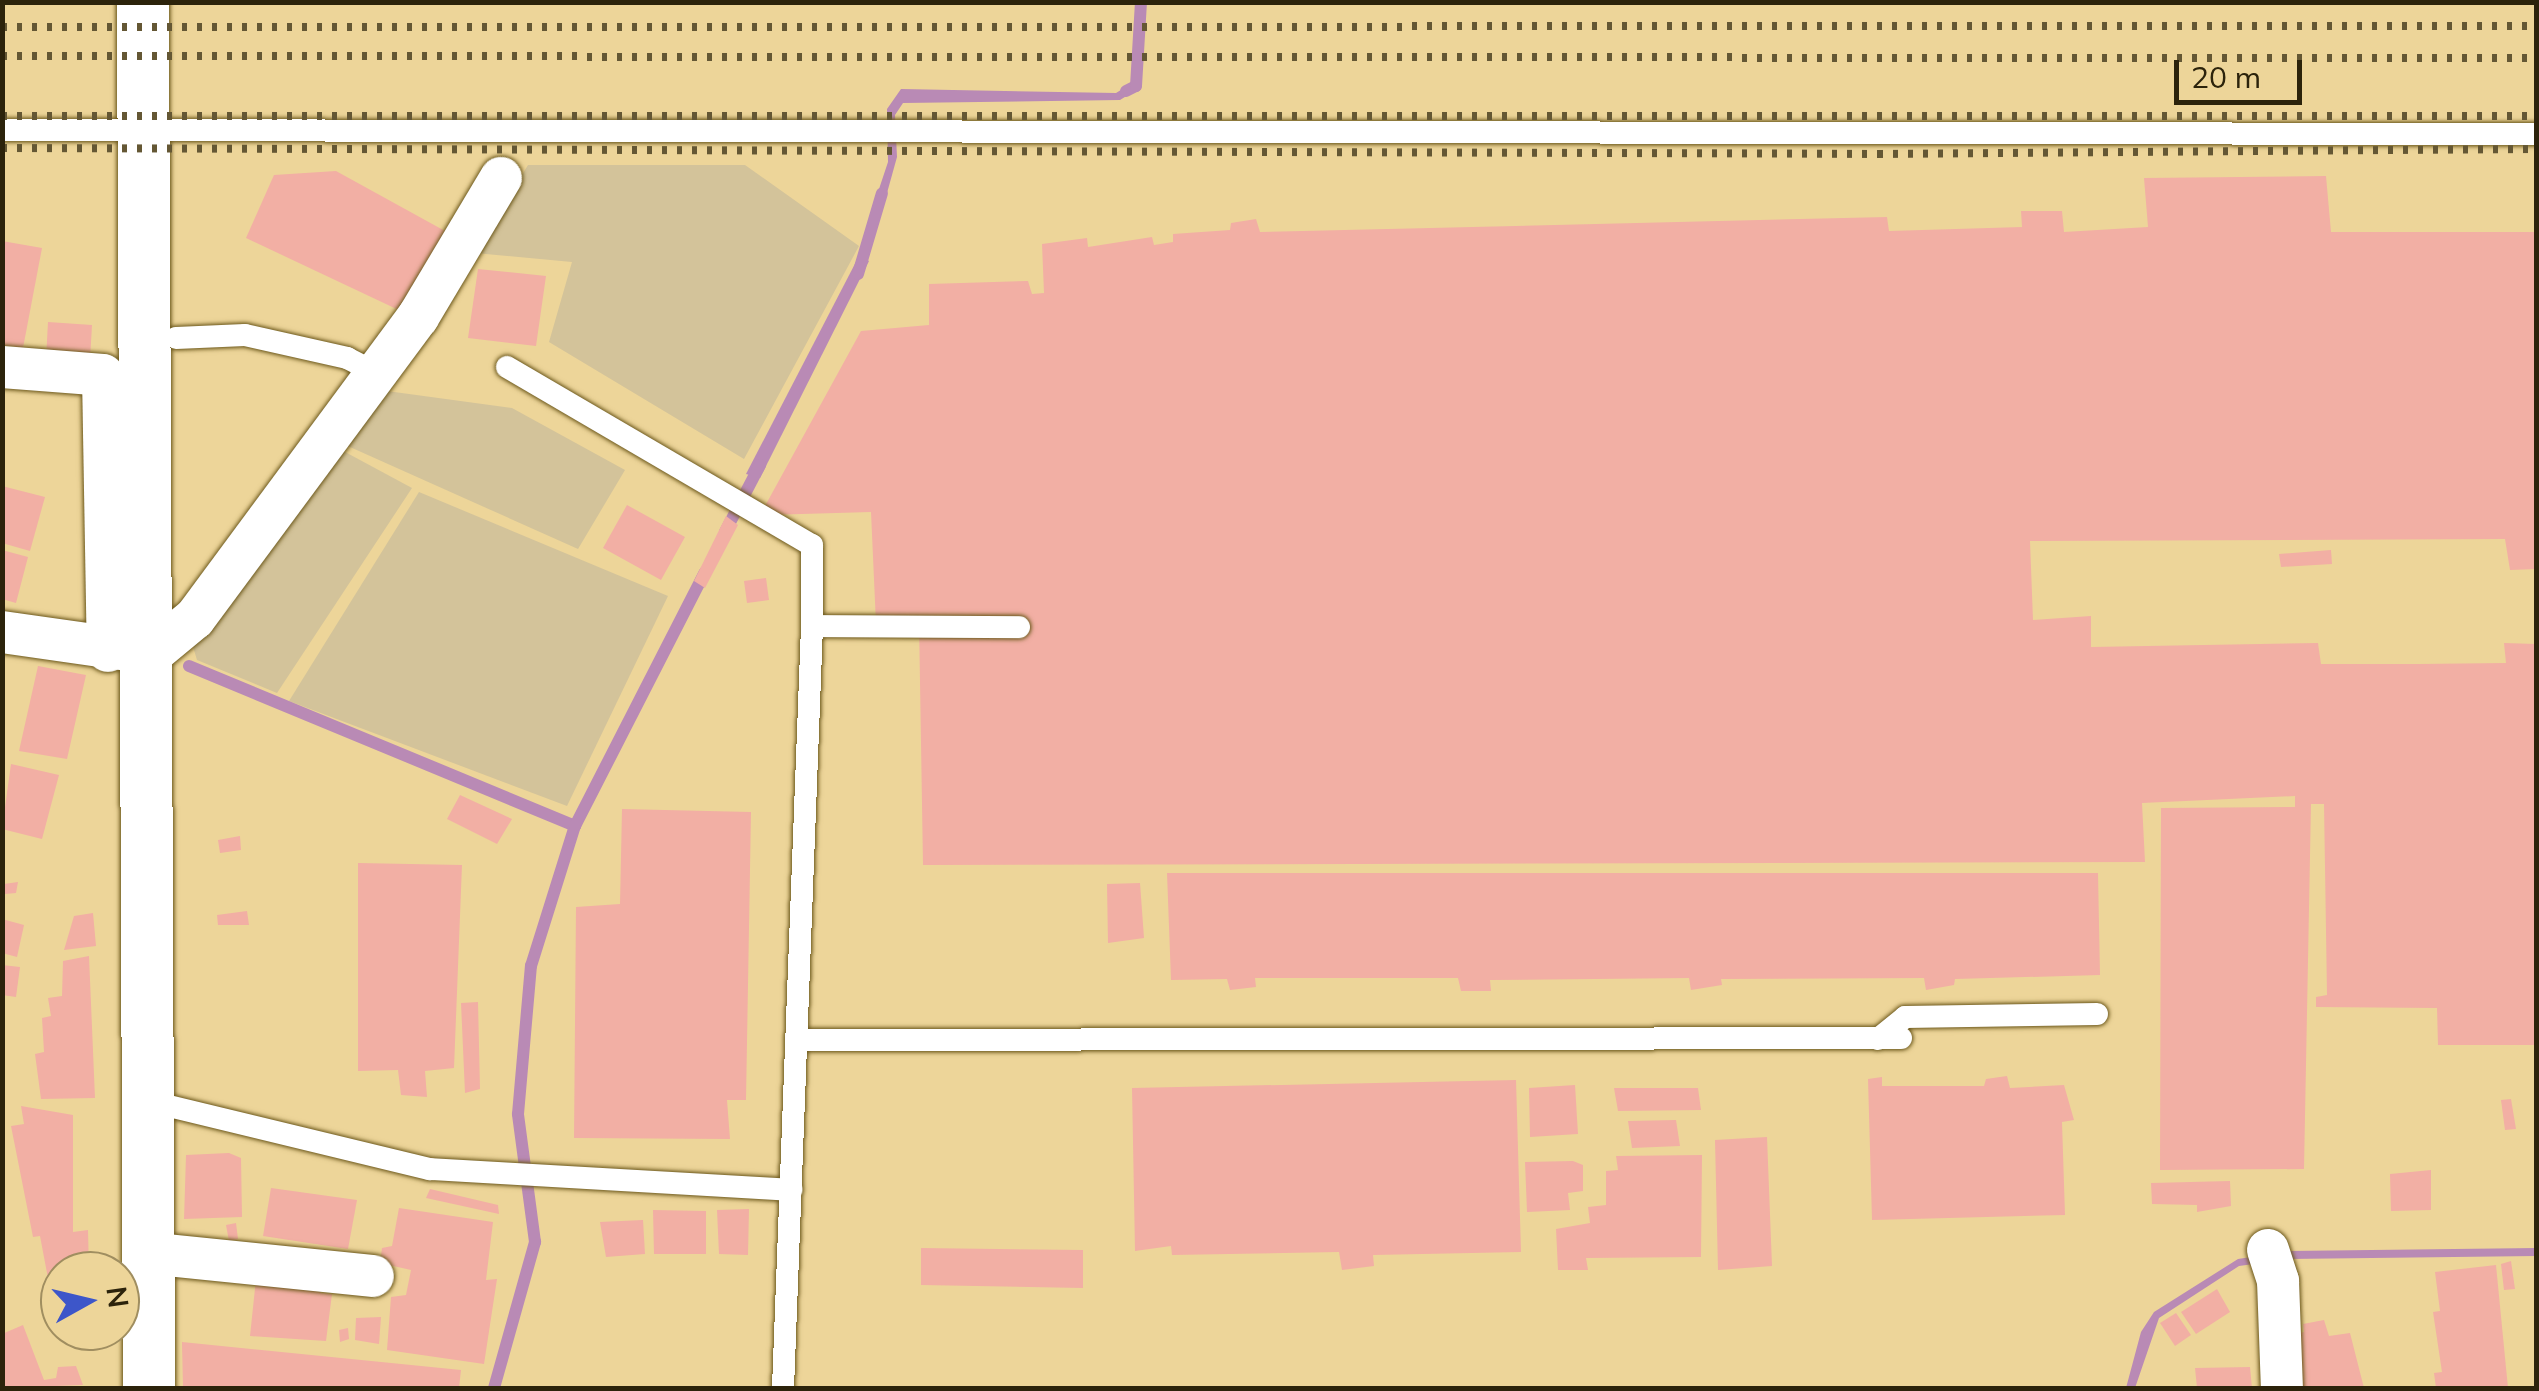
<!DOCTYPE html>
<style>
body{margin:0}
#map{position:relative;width:2539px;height:1391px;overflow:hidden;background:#edd599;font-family:Mulish,sans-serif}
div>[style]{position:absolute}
.green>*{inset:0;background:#d3c39a}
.water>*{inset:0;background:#b98ab5}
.stream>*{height:12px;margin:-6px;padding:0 6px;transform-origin:6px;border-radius:6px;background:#b98ab5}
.building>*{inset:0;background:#f2afa4}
.roads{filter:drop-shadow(0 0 2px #6c581b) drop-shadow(0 0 2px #6c581b)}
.service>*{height:22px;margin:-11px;padding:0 11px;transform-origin:11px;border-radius:11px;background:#fff}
.minor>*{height:42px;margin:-21px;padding:0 21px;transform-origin:21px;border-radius:21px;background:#fff}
.tertiary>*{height:52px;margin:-26px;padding:0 26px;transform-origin:26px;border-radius:26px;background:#fff}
.rail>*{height:8px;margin-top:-4px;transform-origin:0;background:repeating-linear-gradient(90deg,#645734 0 5px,transparent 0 15px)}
span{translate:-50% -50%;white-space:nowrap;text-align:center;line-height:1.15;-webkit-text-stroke:8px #edd599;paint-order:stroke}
.frame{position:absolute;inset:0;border:5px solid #2c230b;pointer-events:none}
.north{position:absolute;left:40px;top:1251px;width:100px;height:100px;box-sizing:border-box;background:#edd599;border:2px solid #a08e60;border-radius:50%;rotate:82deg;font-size:28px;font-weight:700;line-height:40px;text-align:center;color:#2c230b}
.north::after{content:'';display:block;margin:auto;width:35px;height:45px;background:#3d56c9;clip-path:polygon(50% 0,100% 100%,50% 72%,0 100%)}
.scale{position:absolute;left:2174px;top:60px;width:128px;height:45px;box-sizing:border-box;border:5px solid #2c230b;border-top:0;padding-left:12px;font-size:30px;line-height:35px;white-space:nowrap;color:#2c230b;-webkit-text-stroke:8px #edd599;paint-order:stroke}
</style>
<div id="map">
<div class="green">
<i style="clip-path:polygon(528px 165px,745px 165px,859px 246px,744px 459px,549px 342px,572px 262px,475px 253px)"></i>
<i style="clip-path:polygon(387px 391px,512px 408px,625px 470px,578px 549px,341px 443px)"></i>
<i style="clip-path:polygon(334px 446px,412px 488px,277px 693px,197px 660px,190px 637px)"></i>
<i style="clip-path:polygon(419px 492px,668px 596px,567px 806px,289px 701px)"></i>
</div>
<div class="water">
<i style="clip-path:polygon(1134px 82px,1141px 87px,1120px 100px,903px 103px,895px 115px,897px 157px,882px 211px,873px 207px,888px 162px,887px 109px,901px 89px,1116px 93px)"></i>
<i style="clip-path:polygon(859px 256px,869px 261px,760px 478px,746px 474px)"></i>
<i style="clip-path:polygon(2536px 1248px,2536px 1256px,2289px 1259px,2239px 1266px,2159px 1318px,2135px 1388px,2126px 1388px,2141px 1332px,2154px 1312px,2238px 1259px,2289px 1251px)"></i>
</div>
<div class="stream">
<i style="left:1126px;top:91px;width:11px;rotate:-27deg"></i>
<i style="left:1136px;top:86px;width:84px;rotate:-86.6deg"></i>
<i style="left:858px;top:274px;width:84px;rotate:-73.5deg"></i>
<i style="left:725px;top:532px;width:76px;rotate:-62.4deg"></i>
<i style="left:189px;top:666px;width:418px;rotate:22.5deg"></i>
<i style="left:494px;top:1388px;width:152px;rotate:-74.3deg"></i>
<i style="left:535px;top:1242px;width:129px;rotate:-97.6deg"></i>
<i style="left:518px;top:1114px;width:149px;rotate:-85deg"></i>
<i style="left:531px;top:966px;width:147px;rotate:-72.6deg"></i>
<i style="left:575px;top:826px;width:285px;rotate:-62.9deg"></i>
</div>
<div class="building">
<i style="clip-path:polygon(336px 171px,445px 231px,405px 313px,246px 238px,274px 175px)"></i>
<i style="clip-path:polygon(2326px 176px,2331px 232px,2536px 232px,2536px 569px,2510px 570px,2505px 539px,2030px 541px,2033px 620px,2091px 616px,2091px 647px,2318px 643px,2321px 664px,2418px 664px,2506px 663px,2504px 643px,2536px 644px,2536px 1045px,2438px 1045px,2437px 1008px,2316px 1007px,2316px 997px,2327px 995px,2324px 804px,2311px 804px,2304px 1169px,2160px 1170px,2161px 808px,2295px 807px,2295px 796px,2142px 803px,2145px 862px,923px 865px,919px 621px,876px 624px,871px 512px,767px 515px,765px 506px,861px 331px,929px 325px,929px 284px,1028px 281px,1032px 294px,1044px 293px,1042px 244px,1087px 238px,1088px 247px,1152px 237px,1154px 245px,1173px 242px,1173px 234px,1230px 230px,1231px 223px,1256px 219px,1260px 232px,1887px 217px,1889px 231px,2022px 227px,2021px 211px,2062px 211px,2064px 232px,2148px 227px,2144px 178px)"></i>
<i style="clip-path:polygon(2px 241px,42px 248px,23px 348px,2px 345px)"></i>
<i style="clip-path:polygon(478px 269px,546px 276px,536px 346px,468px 338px)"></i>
<i style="clip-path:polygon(48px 322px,92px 325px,90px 360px,46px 359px)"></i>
<i style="clip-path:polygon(2px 486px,45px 497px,30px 551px,2px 543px)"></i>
<i style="clip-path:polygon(627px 505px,685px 537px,661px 580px,603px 548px)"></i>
<i style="clip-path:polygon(726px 516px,738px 525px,705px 588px,694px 581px)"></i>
<i style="clip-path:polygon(2px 550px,28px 557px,16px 603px,2px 599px)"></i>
<i style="clip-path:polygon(2331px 550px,2332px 564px,2281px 567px,2279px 554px)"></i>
<i style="clip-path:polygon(766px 578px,769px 600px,747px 603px,744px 581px)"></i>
<i style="clip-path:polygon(38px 666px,86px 675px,67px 759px,19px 751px)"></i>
<i style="clip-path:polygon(11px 764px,59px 775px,42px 839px,2px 829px)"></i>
<i style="clip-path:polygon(460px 795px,512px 819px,497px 844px,447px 819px)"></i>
<i style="clip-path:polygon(622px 809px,751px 812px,746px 1100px,727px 1100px,730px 1139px,574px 1138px,576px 907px,620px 904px)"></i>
<i style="clip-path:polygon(240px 836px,241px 850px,220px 853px,218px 840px)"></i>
<i style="clip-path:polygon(358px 863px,462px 865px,454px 1068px,425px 1071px,427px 1097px,401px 1095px,398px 1070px,358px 1071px)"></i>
<i style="clip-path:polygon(1167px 873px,2098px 873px,2100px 975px,1955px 979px,1954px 985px,1926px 990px,1924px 978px,1721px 979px,1722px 985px,1691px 990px,1689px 978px,1490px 980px,1491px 991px,1461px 991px,1458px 978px,1255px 978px,1256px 987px,1230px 990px,1227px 979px,1171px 980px)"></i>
<i style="clip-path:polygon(18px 882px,16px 893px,5px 894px,4px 884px)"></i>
<i style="clip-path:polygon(1140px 883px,1144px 938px,1108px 943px,1107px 884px)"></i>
<i style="clip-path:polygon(247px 911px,249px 925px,218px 925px,217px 915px)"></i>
<i style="clip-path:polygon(93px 913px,96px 946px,64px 950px,74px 916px)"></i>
<i style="clip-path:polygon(2px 919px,24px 925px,17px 957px,2px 953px)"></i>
<i style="clip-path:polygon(89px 956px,95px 1098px,41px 1099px,35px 1054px,44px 1052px,42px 1018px,51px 1016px,48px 998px,62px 996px,63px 961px)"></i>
<i style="clip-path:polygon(2px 965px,20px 967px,16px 997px,2px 995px)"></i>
<i style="clip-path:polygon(478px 1002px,480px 1089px,465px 1093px,461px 1003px)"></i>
<i style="clip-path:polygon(2007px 1076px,2010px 1088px,2064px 1085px,2074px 1120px,2062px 1122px,2065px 1215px,1872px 1220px,1868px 1079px,1882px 1077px,1882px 1086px,1984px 1086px,1986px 1079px)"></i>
<i style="clip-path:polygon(1516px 1080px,1521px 1252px,1373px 1255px,1374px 1266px,1342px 1270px,1339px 1252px,1172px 1255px,1171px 1246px,1135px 1251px,1132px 1088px)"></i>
<i style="clip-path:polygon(1575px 1085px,1578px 1134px,1530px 1137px,1529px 1088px)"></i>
<i style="clip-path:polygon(1614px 1088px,1698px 1088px,1701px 1110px,1618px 1111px)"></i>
<i style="clip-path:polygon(2511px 1099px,2516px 1129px,2505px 1130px,2501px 1100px)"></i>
<i style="clip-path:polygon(21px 1106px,73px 1115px,73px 1232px,88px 1230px,89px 1271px,60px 1271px,60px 1310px,54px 1310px,40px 1236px,33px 1237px,11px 1126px,24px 1124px)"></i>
<i style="clip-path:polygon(1676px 1120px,1680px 1146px,1632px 1148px,1628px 1121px)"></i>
<i style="clip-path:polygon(1767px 1137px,1772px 1266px,1718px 1270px,1715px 1140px)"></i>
<i style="clip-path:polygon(229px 1153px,241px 1158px,242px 1217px,184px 1219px,186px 1155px)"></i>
<i style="clip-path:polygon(1702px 1155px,1701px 1257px,1586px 1258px,1588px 1270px,1558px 1270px,1556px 1229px,1590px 1223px,1588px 1207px,1606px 1205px,1606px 1171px,1618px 1170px,1616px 1156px)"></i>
<i style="clip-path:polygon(1573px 1161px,1583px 1165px,1583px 1191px,1568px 1193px,1570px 1210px,1527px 1212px,1525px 1162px)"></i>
<i style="clip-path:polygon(2431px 1170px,2431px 1210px,2391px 1211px,2390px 1174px)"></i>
<i style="clip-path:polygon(2230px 1181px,2231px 1206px,2197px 1212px,2197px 1205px,2152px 1204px,2151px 1183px)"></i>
<i style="clip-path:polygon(271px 1188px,357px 1200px,348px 1249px,263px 1236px)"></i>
<i style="clip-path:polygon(430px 1189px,498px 1205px,499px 1214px,426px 1198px)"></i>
<i style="clip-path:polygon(399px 1208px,493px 1222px,486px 1280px,497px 1279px,484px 1364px,387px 1350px,391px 1297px,406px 1295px,411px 1270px,380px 1263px,382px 1248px,392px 1246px)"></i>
<i style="clip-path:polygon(749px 1209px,748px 1255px,719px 1254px,717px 1210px)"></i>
<i style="clip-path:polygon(653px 1210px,706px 1211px,706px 1254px,654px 1254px)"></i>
<i style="clip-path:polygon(643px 1220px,645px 1254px,606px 1257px,600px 1222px)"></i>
<i style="clip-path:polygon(236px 1223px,238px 1239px,229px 1241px,226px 1225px)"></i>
<i style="clip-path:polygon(921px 1248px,1083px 1250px,1083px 1288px,921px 1285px)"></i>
<i style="clip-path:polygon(2511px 1261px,2515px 1289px,2504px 1290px,2501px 1264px)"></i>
<i style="clip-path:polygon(2496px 1265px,2508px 1388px,2436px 1388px,2434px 1373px,2442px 1372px,2433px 1312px,2440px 1311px,2435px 1272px)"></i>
<i style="clip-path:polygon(256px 1279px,320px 1287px,321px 1293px,332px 1294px,326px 1341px,250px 1336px)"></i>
<i style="clip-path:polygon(2217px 1289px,2230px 1312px,2196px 1334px,2181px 1312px)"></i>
<i style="clip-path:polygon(2176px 1313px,2191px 1335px,2175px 1346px,2160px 1323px)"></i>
<i style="clip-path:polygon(381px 1317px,379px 1344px,355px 1340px,356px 1318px)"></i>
<i style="clip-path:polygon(2324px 1320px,2329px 1336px,2350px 1333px,2364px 1388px,2297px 1388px,2294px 1334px,2304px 1332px,2303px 1324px)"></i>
<i style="clip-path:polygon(23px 1325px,44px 1380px,56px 1378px,58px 1367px,76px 1366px,83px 1385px,2px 1388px,2px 1334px)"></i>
<i style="clip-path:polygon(348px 1328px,349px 1339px,340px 1342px,339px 1330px)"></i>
<i style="clip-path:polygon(182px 1342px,461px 1370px,459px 1388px,183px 1388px)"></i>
<i style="clip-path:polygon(2250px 1367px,2252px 1388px,2197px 1388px,2195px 1368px)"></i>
</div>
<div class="roads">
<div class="service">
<i style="left:2px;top:130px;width:2534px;rotate:0.09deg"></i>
<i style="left:176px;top:338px;width:69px;rotate:-2.5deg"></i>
<i style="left:245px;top:335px;width:105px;rotate:12.7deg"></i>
<i style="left:347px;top:358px;width:34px;rotate:27deg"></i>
<i style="left:507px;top:367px;width:353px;rotate:30.3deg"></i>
<i style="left:812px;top:545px;width:81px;rotate:90deg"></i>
<i style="left:1878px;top:1039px;width:35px;rotate:-39deg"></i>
<i style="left:1905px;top:1017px;width:192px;rotate:-0.9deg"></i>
<i style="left:796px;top:1040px;width:1105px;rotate:-0.1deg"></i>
<i style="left:148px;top:1101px;width:290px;rotate:13.6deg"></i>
<i style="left:430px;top:1169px;width:362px;rotate:3.3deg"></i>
<i style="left:783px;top:1388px;width:763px;rotate:-87.82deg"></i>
<i style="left:812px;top:626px;width:207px;rotate:0.3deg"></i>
</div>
<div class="minor">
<i style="left:2px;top:367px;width:101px;rotate:4.5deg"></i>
<i style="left:103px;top:375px;width:276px;rotate:89deg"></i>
<i style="left:2px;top:632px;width:134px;rotate:8.1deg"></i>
<i style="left:143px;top:661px;width:67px;rotate:-39.6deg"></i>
<i style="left:195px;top:618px;width:375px;rotate:-53.5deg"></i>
<i style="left:418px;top:317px;width:162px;rotate:-59.2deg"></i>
<i style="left:2268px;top:1250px;width:33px;rotate:72deg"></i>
<i style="left:2278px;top:1281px;width:107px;rotate:87.9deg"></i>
<i style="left:147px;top:1253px;width:227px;rotate:5.8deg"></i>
</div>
<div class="tertiary">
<i style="left:143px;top:2px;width:1386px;rotate:89.75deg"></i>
</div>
</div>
<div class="rail">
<i style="left:2px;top:27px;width:2534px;rotate:-0.02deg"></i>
<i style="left:2px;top:56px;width:2534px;rotate:0.05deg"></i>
<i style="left:2px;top:116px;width:2534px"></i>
<i style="left:2px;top:148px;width:1876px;rotate:0.18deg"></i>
<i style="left:1878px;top:154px;width:658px;rotate:-0.44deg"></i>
</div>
<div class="frame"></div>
<div class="north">N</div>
<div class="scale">20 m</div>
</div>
